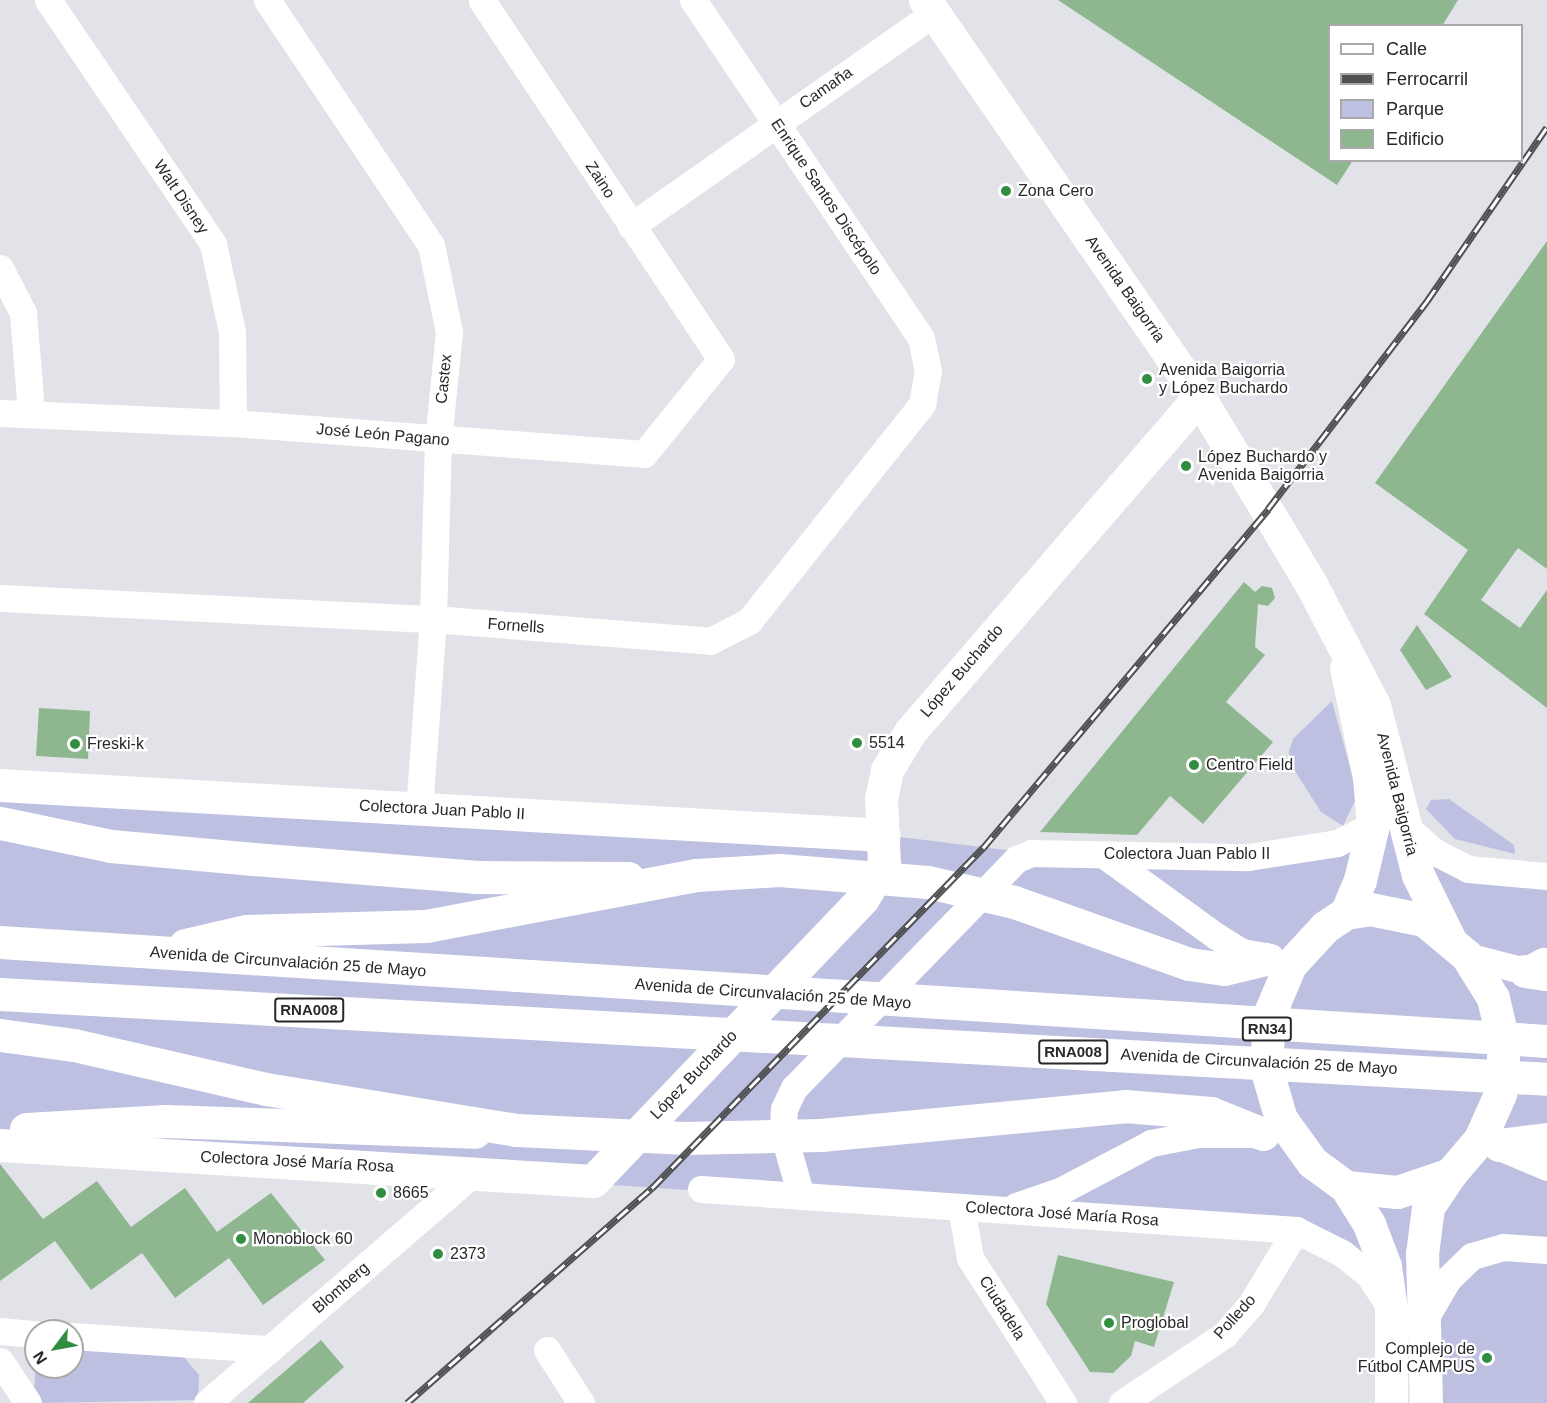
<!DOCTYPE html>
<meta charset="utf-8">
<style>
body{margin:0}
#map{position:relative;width:1547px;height:1403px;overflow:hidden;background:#e2e3e8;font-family:Arial,sans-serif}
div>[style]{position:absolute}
.green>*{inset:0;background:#bec0e1}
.building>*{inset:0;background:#8eb790}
.minor>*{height:27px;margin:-13.5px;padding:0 13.5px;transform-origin:13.5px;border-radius:13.5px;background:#fff}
.major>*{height:33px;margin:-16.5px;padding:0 16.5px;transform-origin:16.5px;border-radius:16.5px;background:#fff}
.highway>*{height:33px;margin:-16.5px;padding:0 16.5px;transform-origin:16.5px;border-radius:16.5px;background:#fff}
.rail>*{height:7px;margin-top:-3.5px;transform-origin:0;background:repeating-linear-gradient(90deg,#fff 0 14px,#505153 0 28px);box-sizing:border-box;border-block:2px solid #505153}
.dots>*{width:16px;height:16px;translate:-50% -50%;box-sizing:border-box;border:3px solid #fff;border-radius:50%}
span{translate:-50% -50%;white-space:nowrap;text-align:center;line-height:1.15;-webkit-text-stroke:4.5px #fff;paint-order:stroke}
.shield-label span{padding:2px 4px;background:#fff;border:2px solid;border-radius:4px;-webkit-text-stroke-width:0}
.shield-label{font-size:15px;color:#28282a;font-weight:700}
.street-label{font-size:16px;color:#28282a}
.poi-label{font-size:16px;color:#28282a}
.left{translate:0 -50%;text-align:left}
.right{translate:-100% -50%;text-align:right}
.legend{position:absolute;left:1328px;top:24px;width:195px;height:138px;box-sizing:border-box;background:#fff;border:2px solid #a9a9aa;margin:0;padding:8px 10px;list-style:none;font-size:18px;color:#28282a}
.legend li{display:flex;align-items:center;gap:12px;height:30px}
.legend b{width:30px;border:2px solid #a9a9aa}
.north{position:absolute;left:24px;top:1319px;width:60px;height:60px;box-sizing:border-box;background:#fff;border:2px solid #a9a9aa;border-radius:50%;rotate:238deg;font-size:16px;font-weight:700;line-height:24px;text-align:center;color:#28282a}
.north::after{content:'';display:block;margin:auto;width:21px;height:27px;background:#318e40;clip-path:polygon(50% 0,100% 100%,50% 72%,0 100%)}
</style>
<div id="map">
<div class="green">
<i style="clip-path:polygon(1332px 701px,1354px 782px,1356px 799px,1343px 826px,1321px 812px,1290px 763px,1289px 751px,1293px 739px)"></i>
<i style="clip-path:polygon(0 785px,884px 835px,1031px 853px,1248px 857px,1389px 826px,1435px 852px,1547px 876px,1547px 1403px,1426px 1403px,1427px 1316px,1391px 1309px,1296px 1230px,0 1145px)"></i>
<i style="clip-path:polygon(1449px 799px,1514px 845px,1515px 854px,1455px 839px,1426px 809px,1431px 800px)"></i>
<i style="clip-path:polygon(72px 1347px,183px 1356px,199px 1375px,198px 1400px,40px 1403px,34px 1392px,36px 1362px,36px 1367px,72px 1367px)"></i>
</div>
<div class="building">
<i style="clip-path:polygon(1058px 0,1458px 0,1442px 26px,1329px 26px,1329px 160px,1353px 160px,1337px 185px)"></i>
<i style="clip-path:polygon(1547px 241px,1547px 569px,1518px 548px,1481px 600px,1520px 628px,1547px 590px,1547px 708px,1424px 614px,1468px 550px,1375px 483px)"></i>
<i style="clip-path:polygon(1244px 582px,1255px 592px,1262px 586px,1272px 588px,1275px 598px,1268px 606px,1258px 604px,1255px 647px,1265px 655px,1226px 702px,1273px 742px,1203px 824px,1170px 796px,1137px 835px,1040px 832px)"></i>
<i style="clip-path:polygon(1417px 625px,1452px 677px,1426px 690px,1400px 650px)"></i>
<i style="clip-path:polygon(39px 708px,90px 711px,88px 759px,36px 756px)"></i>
<i style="clip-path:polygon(0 1164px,43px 1219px,97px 1181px,131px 1227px,185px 1188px,217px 1232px,271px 1193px,325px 1260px,263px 1305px,229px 1258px,175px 1298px,142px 1253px,91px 1290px,55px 1241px,0 1281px)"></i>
<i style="clip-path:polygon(1058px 1255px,1174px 1282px,1154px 1347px,1135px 1341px,1131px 1356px,1113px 1373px,1090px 1372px,1046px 1304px)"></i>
<i style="clip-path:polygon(321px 1340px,344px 1367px,303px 1403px,248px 1403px)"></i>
</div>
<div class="minor">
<i style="left:48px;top:0;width:295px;rotate:55.9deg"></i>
<i style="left:213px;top:244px;width:90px;rotate:77.8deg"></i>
<i style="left:232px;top:332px;width:91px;rotate:89.4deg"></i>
<i style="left:267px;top:0;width:295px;rotate:56.2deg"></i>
<i style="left:431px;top:245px;width:89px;rotate:78.3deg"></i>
<i style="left:449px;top:332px;width:109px;rotate:95.8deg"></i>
<i style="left:438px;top:440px;width:179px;rotate:91.6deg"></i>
<i style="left:433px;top:619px;width:191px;rotate:94.2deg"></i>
<i style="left:631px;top:226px;width:370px;rotate:-35.1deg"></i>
<i style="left:0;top:268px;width:51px;rotate:62.9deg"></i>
<i style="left:23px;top:313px;width:98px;rotate:85.3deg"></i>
<i style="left:0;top:413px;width:233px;rotate:2.5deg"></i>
<i style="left:233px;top:423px;width:412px;rotate:4.3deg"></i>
<i style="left:644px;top:454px;width:122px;rotate:-51deg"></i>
<i style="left:721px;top:359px;width:431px;rotate:-123.7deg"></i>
<i style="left:0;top:598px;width:434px;rotate:2.8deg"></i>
<i style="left:433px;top:619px;width:278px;rotate:4.5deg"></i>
<i style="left:710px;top:641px;width:44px;rotate:-27.1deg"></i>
<i style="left:749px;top:621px;width:278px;rotate:-51.4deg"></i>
<i style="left:922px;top:404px;width:34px;rotate:-80deg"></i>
<i style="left:928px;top:371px;width:34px;rotate:-102deg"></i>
<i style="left:921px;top:338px;width:408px;rotate:-124deg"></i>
<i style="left:1406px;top:827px;width:38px;rotate:41deg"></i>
<i style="left:1435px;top:852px;width:37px;rotate:27deg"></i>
<i style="left:1468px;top:869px;width:79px;rotate:5.1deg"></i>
<i style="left:1104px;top:855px;width:138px;rotate:35.9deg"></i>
<i style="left:1216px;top:936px;width:31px;rotate:32deg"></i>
<i style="left:1242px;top:952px;width:29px;rotate:10deg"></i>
<i style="left:1467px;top:956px;width:60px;rotate:14.5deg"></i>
<i style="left:1525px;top:971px;width:21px;rotate:-29deg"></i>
<i style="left:1497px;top:1146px;width:54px;rotate:22.8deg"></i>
<i style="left:701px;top:1189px;width:596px;rotate:3.94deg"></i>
<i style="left:1296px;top:1230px;width:51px;rotate:26.6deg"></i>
<i style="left:1342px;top:1253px;width:33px;rotate:39deg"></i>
<i style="left:1368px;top:1274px;width:41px;rotate:55.9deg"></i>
<i style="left:801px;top:1196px;width:66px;rotate:-105.9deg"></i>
<i style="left:783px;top:1133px;width:24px;rotate:-88deg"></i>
<i style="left:784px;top:1109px;width:23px;rotate:-65deg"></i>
<i style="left:794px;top:1088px;width:320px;rotate:-45.8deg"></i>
<i style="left:1017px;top:859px;width:15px;rotate:-23deg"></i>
<i style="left:1031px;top:853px;width:217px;rotate:1.1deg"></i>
<i style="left:1248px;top:857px;width:90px;rotate:-8.9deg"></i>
<i style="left:1337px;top:843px;width:40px;rotate:-26.6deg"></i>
<i style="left:1016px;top:1206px;width:49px;rotate:-19.2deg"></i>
<i style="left:1062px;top:1190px;width:101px;rotate:-27.8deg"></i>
<i style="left:1151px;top:1143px;width:48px;rotate:-10.8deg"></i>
<i style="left:1198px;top:1134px;width:56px"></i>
<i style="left:961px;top:1207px;width:52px;rotate:80deg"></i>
<i style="left:970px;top:1258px;width:172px;rotate:57.3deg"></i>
<i style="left:1427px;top:1315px;width:42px;rotate:-59.7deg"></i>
<i style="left:1448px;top:1279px;width:33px;rotate:-44deg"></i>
<i style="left:1472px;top:1256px;width:32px;rotate:-16deg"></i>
<i style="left:1503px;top:1247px;width:44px;rotate:3.9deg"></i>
<i style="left:0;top:1331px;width:36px;rotate:5deg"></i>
<i style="left:72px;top:1336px;width:198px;rotate:3.8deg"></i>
<i style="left:547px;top:1350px;width:63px;rotate:57.3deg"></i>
<i style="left:0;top:1361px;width:50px;rotate:56.3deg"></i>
<i style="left:207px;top:1403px;width:354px;rotate:-40.8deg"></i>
<i style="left:1122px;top:1403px;width:123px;rotate:-33.7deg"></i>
<i style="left:1224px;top:1335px;width:41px;rotate:-48.9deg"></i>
<i style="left:1251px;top:1304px;width:87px;rotate:-58.7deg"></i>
</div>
<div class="major">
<i style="left:925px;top:0;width:482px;rotate:55.4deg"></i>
<i style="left:1199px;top:397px;width:220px;rotate:59.1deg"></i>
<i style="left:1312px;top:586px;width:134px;rotate:62.5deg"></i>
<i style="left:1374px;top:705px;width:176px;rotate:75.5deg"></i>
<i style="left:1418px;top:875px;width:70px;rotate:63.8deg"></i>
<i style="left:0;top:785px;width:885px;rotate:3.24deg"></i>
<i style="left:0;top:823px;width:113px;rotate:11.7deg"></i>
<i style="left:111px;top:846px;width:143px;rotate:5.2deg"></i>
<i style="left:253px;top:859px;width:225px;rotate:4.6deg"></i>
<i style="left:477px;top:877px;width:151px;rotate:0.4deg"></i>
<i style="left:1346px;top:913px;width:36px;rotate:-67deg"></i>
<i style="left:1360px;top:880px;width:57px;rotate:-76.7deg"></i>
<i style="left:1373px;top:825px;width:48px;rotate:-94.8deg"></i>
<i style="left:1369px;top:777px;width:111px;rotate:-101.9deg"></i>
<i style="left:26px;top:1129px;width:140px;rotate:-3.3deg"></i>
<i style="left:166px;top:1121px;width:309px;rotate:2deg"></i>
<i style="left:0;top:1145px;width:594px;rotate:3.47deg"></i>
<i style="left:593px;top:1181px;width:391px;rotate:-46.3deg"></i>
<i style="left:863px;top:898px;width:40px;rotate:-58deg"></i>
<i style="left:884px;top:864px;width:65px;rotate:-92.6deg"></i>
<i style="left:881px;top:799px;width:30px;rotate:-78deg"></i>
<i style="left:887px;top:770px;width:44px;rotate:-58.8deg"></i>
<i style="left:910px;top:732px;width:442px;rotate:-49.2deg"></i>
</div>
<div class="highway">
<i style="left:1370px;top:909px;width:55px;rotate:11.5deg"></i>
<i style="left:1424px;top:920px;width:56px;rotate:39.9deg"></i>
<i style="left:1467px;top:956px;width:49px;rotate:58.2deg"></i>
<i style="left:1493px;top:998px;width:48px;rotate:76.8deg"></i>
<i style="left:1504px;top:1045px;width:49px;rotate:94.7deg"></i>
<i style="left:1500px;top:1094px;width:49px;rotate:114deg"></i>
<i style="left:1480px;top:1139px;width:46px;rotate:130.6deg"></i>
<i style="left:1450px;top:1174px;width:56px;rotate:161.2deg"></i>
<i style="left:1397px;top:1192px;width:51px;rotate:-174.4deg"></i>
<i style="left:1346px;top:1187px;width:42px;rotate:-143.7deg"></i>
<i style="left:1312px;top:1162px;width:53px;rotate:-125.8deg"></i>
<i style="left:1281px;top:1119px;width:53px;rotate:-106.4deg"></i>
<i style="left:1266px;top:1068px;width:53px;rotate:-86.8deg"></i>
<i style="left:1269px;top:1015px;width:54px;rotate:-67.2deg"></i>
<i style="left:1290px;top:965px;width:52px;rotate:-47.4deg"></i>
<i style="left:1325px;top:927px;width:25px;rotate:-34deg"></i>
<i style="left:1346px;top:913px;width:24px;rotate:-9deg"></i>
<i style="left:0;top:942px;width:1550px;rotate:3.66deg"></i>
<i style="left:185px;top:945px;width:63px;rotate:-12.9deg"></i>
<i style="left:246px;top:931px;width:180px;rotate:-1.6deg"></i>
<i style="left:426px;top:926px;width:275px;rotate:-10.7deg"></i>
<i style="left:696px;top:875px;width:83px;rotate:-3.4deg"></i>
<i style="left:779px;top:870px;width:149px;rotate:4.6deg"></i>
<i style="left:928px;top:882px;width:88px;rotate:13.1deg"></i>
<i style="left:1014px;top:902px;width:186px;rotate:19.5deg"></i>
<i style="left:1189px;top:964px;width:35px;rotate:8deg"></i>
<i style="left:1224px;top:969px;width:43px;rotate:-13.4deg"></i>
<i style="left:1525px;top:971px;width:22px;rotate:8deg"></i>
<i style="left:0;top:994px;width:1549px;rotate:3.14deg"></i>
<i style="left:0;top:1035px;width:75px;rotate:7.7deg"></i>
<i style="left:74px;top:1045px;width:197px;rotate:12.9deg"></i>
<i style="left:266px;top:1089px;width:253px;rotate:9.3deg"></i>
<i style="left:516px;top:1130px;width:167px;rotate:2.7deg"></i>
<i style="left:683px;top:1138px;width:138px;rotate:-1.2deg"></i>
<i style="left:821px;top:1135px;width:305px;rotate:-5.4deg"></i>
<i style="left:1125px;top:1106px;width:86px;rotate:4.7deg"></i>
<i style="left:1211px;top:1113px;width:56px;rotate:22deg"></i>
<i style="left:1499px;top:1145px;width:48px;rotate:-7.1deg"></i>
<i style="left:1346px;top:1187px;width:44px;rotate:58.1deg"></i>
<i style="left:1369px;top:1224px;width:45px;rotate:69.1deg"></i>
<i style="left:1385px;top:1266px;width:43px;rotate:82.1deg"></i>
<i style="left:1391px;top:1309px;width:94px;rotate:90deg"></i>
<i style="left:1426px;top:1403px;width:149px;rotate:-91.5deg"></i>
<i style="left:1422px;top:1254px;width:47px;rotate:-82.7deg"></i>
<i style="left:1428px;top:1207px;width:40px;rotate:-56deg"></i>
</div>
<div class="rail">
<i style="left:407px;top:1403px;width:326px;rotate:-41.3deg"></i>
<i style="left:652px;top:1188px;width:475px;rotate:-45.8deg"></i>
<i style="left:983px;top:848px;width:443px;rotate:-49.9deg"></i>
<i style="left:1268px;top:509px;width:262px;rotate:-52.6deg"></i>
<i style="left:1427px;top:301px;width:211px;rotate:-55.4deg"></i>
</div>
<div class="dots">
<i style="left:1006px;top:191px;background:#318e40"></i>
<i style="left:1147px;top:379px;background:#318e40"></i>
<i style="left:1186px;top:466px;background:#318e40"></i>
<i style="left:857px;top:743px;background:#318e40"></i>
<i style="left:75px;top:744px;background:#318e40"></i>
<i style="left:1194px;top:765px;background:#318e40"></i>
<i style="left:381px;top:1193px;background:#318e40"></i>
<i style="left:241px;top:1239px;background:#318e40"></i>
<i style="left:438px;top:1254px;background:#318e40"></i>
<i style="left:1109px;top:1323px;background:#318e40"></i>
<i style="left:1487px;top:1358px;background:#318e40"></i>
</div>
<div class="shield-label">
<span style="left:309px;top:1010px">RNA008</span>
<span style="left:1267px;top:1029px">RN34</span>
<span style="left:1073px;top:1052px">RNA008</span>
</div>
<div class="street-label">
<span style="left:826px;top:88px;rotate:-35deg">Camaña</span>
<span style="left:600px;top:180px;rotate:57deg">Zaino</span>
<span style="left:181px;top:197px;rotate:56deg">Walt Disney</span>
<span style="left:826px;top:197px;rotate:56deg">Enrique Santos Discépolo</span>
<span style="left:1125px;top:289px;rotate:55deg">Avenida Baigorria</span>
<span style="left:444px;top:379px;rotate:-84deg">Castex</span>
<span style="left:383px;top:435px;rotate:5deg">José León Pagano</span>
<span style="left:516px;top:626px;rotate:4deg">Fornells</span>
<span style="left:962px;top:671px;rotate:-49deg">López Buchardo</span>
<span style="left:1397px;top:794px;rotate:76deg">Avenida Baigorria</span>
<span style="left:442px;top:810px;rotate:3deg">Colectora Juan Pablo II</span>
<span style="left:1187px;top:854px">Colectora Juan Pablo II</span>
<span style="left:288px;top:962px;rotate:4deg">Avenida de Circunvalación 25 de Mayo</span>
<span style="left:773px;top:994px;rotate:4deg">Avenida de Circunvalación 25 de Mayo</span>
<span style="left:1259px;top:1062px;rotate:3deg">Avenida de Circunvalación 25 de Mayo</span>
<span style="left:694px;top:1075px;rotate:-46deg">López Buchardo</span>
<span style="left:297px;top:1162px;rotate:3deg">Colectora José María Rosa</span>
<span style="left:1062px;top:1214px;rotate:4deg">Colectora José María Rosa</span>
<span style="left:341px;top:1288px;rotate:-41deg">Blomberg</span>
<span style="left:1002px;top:1308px;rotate:58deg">Ciudadela</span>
<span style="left:1235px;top:1317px;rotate:-48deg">Polledo</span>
</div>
<div class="poi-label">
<span class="left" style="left:1018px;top:191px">Zona Cero</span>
<span class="left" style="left:1159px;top:379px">Avenida Baigorria<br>y López Buchardo</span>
<span class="left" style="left:1198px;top:466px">López Buchardo y<br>Avenida Baigorria</span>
<span class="left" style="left:869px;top:743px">5514</span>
<span class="left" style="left:87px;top:744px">Freski-k</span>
<span class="left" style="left:1206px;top:765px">Centro Field</span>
<span class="left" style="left:393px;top:1193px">8665</span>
<span class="left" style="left:253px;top:1239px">Monoblock 60</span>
<span class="left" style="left:450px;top:1254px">2373</span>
<span class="left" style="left:1121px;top:1323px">Proglobal</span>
<span class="right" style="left:1475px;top:1358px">Complejo de<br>Fútbol CAMPUS</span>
</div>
<ul class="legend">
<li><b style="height:8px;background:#fff"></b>Calle</li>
<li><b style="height:8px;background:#505153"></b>Ferrocarril</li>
<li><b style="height:16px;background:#bec0e1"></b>Parque</li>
<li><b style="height:16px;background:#8eb790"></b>Edificio</li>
</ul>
<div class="north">N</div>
</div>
